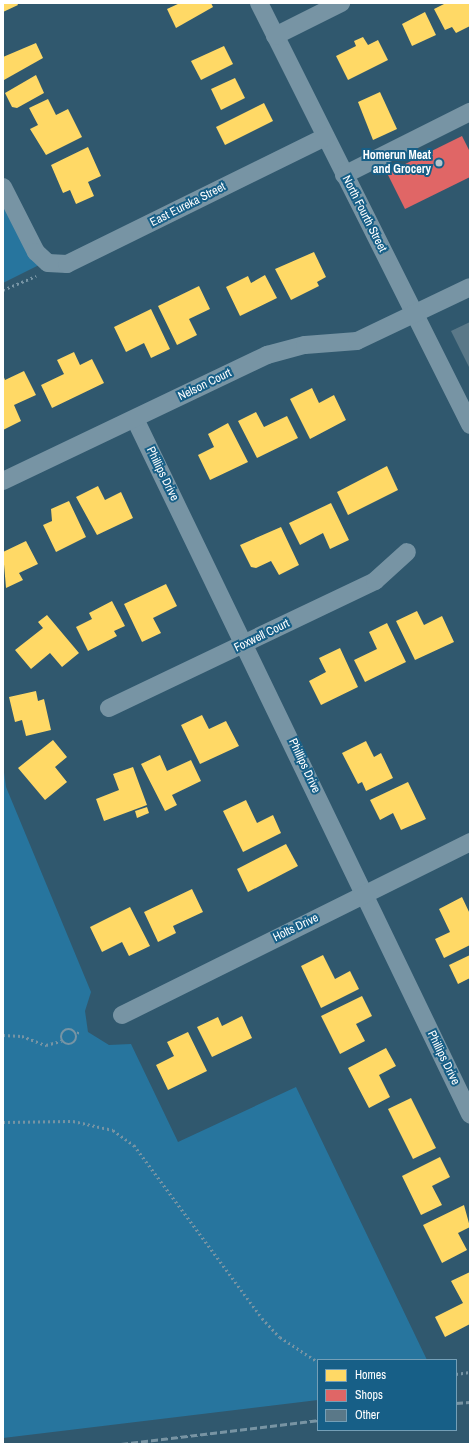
<!DOCTYPE html>
<style>
body{margin:0}
#map{position:relative;width:473px;height:1447px;overflow:hidden;background:#30586e;font-family:"Archivo Narrow",sans-serif}
div>[style]{position:absolute}
.green>*{inset:0;background:#27759e}
.homes>*{inset:0;background:#ffd966}
.shops>*{inset:0;background:#e06666}
.building>*{inset:0;background:#5a7888}
.path>*{height:2.5px;margin-top:-1.25px;transform-origin:0;background:repeating-linear-gradient(90deg,#7794a4 0 2px,transparent 0 5px)}
.path>.ring{margin:-1.25px;padding:0;box-sizing:content-box;background:none;border:2.5px solid #7794a4;border-radius:50%}
.minor>*{height:18px;margin:-9px;padding:0 9px;transform-origin:9px;border-radius:9px;background:#7794a4}
.rail>*{height:3px;margin-top:-1.5px;transform-origin:0;background:repeating-linear-gradient(90deg,#7894a3 0 7px,transparent 0 10px)}
.dots>*{width:11px;height:11px;translate:-50% -50%;box-sizing:border-box;border:2px solid #175f87;border-radius:50%}
span{translate:-50% -50%;white-space:nowrap;text-align:center;line-height:1.15;-webkit-text-stroke:4px #175f87;paint-order:stroke}
.poi-label{font-size:12px;color:#fff;font-weight:700}
.right{translate:-100% -50%;text-align:right}
.street-label{font-size:12px;color:#fff}
.frame{position:absolute;inset:0;border:4px solid #fff;pointer-events:none}
.legend{position:absolute;left:317px;top:1359px;width:140px;height:72px;box-sizing:border-box;background:#175f87;border:1px solid #749fb7;margin:0;padding:5px 7px;list-style:none;font-size:12px;color:#fff}
.legend li{display:flex;align-items:center;gap:8px;height:20px}
.legend b{width:20px;border:1px solid #749fb7}
</style>
<div id="map">
<div class="green">
<i style="clip-path:polygon(3px 185px,39px 265px,3px 283px)"></i>
<i style="clip-path:polygon(3px 765px,6px 787px,91px 992px,85px 1011px,88px 1032px,109px 1045px,131px 1044px,178px 1142px,296px 1087px,427px 1360px,318px 1360px,318px 1400px,3px 1438px)"></i>
</div>
<div class="homes">
<i style="clip-path:polygon(3px 3px,17px 3px,18px 5px,3px 12px)"></i>
<i style="clip-path:polygon(180px 3px,211px 3px,213px 7px,176px 28px,167px 9px)"></i>
<i style="clip-path:polygon(446px 3px,469px 3px,470px 26px,456px 33px,452px 27px,445px 30px,434px 9px)"></i>
<i style="clip-path:polygon(425px 12px,436px 35px,412px 46px,402px 24px)"></i>
<i style="clip-path:polygon(363px 37px,368px 45px,378px 40px,388px 60px,348px 80px,336px 56px,356px 46px,354px 41px)"></i>
<i style="clip-path:polygon(36px 43px,43px 58px,4px 80px,3px 57px)"></i>
<i style="clip-path:polygon(224px 46px,233px 64px,201px 80px,191px 61px)"></i>
<i style="clip-path:polygon(36px 75px,44px 93px,17px 108px,12px 107px,5px 93px)"></i>
<i style="clip-path:polygon(235px 78px,245px 98px,221px 110px,211px 89px)"></i>
<i style="clip-path:polygon(380px 92px,397px 129px,373px 140px,358px 102px)"></i>
<i style="clip-path:polygon(48px 99px,56px 115px,68px 109px,82px 137px,46px 155px,30px 129px,38px 125px,29px 108px)"></i>
<i style="clip-path:polygon(264px 103px,273px 121px,225px 145px,216px 127px)"></i>
<i style="clip-path:polygon(88px 147px,101px 176px,88px 182px,94px 196px,76px 204px,70px 190px,63px 193px,51px 165px)"></i>
<i style="clip-path:polygon(314px 252px,326px 277px,317px 282px,319px 286px,291px 300px,275px 269px)"></i>
<i style="clip-path:polygon(265px 275px,277px 298px,240px 316px,226px 287px,248px 276px,251px 283px)"></i>
<i style="clip-path:polygon(199px 286px,210px 309px,189px 319px,197px 335px,177px 345px,158px 306px)"></i>
<i style="clip-path:polygon(151px 309px,170px 349px,151px 358px,144px 343px,126px 352px,114px 327px)"></i>
<i style="clip-path:polygon(74px 352px,80px 365px,92px 359px,104px 383px,52px 408px,41px 385px,64px 374px,57px 360px)"></i>
<i style="clip-path:polygon(24px 371px,36px 395px,14px 405px,21px 421px,3px 430px,3px 375px,5px 380px)"></i>
<i style="clip-path:polygon(312px 388px,319px 403px,334px 395px,346px 420px,310px 439px,290px 399px)"></i>
<i style="clip-path:polygon(256px 412px,264px 427px,287px 416px,298px 438px,257px 458px,238px 421px)"></i>
<i style="clip-path:polygon(228px 423px,248px 462px,210px 480px,198px 455px,214px 447px,208px 434px)"></i>
<i style="clip-path:polygon(387px 466px,398px 490px,348px 515px,337px 492px)"></i>
<i style="clip-path:polygon(98px 486px,105px 500px,121px 492px,133px 518px,97px 535px,76px 497px)"></i>
<i style="clip-path:polygon(69px 501px,86px 537px,56px 552px,43px 525px,52px 521px,51px 509px)"></i>
<i style="clip-path:polygon(331px 503px,349px 540px,330px 549px,323px 533px,300px 545px,289px 523px)"></i>
<i style="clip-path:polygon(281px 527px,299px 565px,279px 575px,271px 561px,256px 568px,251px 567px,240px 545px)"></i>
<i style="clip-path:polygon(26px 541px,38px 564px,19px 573px,23px 580px,6px 588px,3px 552px)"></i>
<i style="clip-path:polygon(166px 584px,177px 606px,153px 618px,161px 633px,142px 642px,124px 604px)"></i>
<i style="clip-path:polygon(112px 601px,125px 626px,114px 631px,117px 636px,88px 651px,76px 627px,92px 619px,89px 613px)"></i>
<i style="clip-path:polygon(417px 611px,424px 625px,442px 616px,454px 642px,415px 660px,396px 621px)"></i>
<i style="clip-path:polygon(47px 615px,79px 653px,62px 667px,50px 653px,31px 669px,15px 650px,43px 628px,38px 622px)"></i>
<i style="clip-path:polygon(387px 623px,406px 662px,365px 682px,354px 660px,377px 649px,369px 632px)"></i>
<i style="clip-path:polygon(340px 648px,358px 687px,321px 705px,309px 681px,326px 672px,319px 658px)"></i>
<i style="clip-path:polygon(36px 691px,38px 701px,44px 699px,51px 730px,26px 736px,22px 720px,15px 722px,9px 697px)"></i>
<i style="clip-path:polygon(202px 715px,209px 729px,226px 721px,239px 746px,200px 764px,181px 725px)"></i>
<i style="clip-path:polygon(53px 740px,67px 757px,55px 767px,67px 782px,45px 800px,18px 768px)"></i>
<i style="clip-path:polygon(366px 741px,374px 757px,381px 753px,393px 778px,366px 791px,362px 782px,358px 784px,342px 753px)"></i>
<i style="clip-path:polygon(160px 755px,167px 771px,191px 760px,201px 781px,172px 795px,177px 805px,165px 811px,141px 764px)"></i>
<i style="clip-path:polygon(133px 767px,147px 805px,104px 821px,96px 799px,119px 790px,113px 774px)"></i>
<i style="clip-path:polygon(408px 782px,426px 819px,401px 830px,393px 813px,380px 820px,370px 800px)"></i>
<i style="clip-path:polygon(246px 800px,257px 823px,273px 815px,281px 833px,243px 852px,223px 811px)"></i>
<i style="clip-path:polygon(147px 807px,149px 813px,137px 818px,135px 811px)"></i>
<i style="clip-path:polygon(286px 844px,298px 866px,248px 892px,237px 869px)"></i>
<i style="clip-path:polygon(192px 889px,203px 912px,173px 926px,176px 933px,158px 942px,144px 912px)"></i>
<i style="clip-path:polygon(462px 897px,470px 914px,470px 945px,444px 958px,435px 939px,450px 932px,439px 909px)"></i>
<i style="clip-path:polygon(130px 907px,150px 946px,129px 956px,122px 942px,102px 952px,90px 927px)"></i>
<i style="clip-path:polygon(323px 955px,335px 979px,350px 971px,359px 989px,321px 1008px,301px 966px)"></i>
<i style="clip-path:polygon(470px 955px,470px 978px,458px 984px,449px 965px)"></i>
<i style="clip-path:polygon(362px 996px,372px 1016px,356px 1024px,365px 1041px,340px 1054px,321px 1016px)"></i>
<i style="clip-path:polygon(242px 1016px,252px 1038px,212px 1057px,197px 1027px,218px 1017px,222px 1026px)"></i>
<i style="clip-path:polygon(188px 1032px,207px 1071px,168px 1090px,156px 1065px,174px 1056px,167px 1042px)"></i>
<i style="clip-path:polygon(386px 1048px,396px 1066px,379px 1075px,390px 1097px,369px 1108px,348px 1068px)"></i>
<i style="clip-path:polygon(411px 1098px,436px 1148px,413px 1159px,388px 1109px)"></i>
<i style="clip-path:polygon(440px 1157px,450px 1177px,432px 1186px,442px 1205px,421px 1215px,402px 1176px)"></i>
<i style="clip-path:polygon(464px 1205px,470px 1227px,458px 1233px,467px 1250px,442px 1263px,423px 1225px)"></i>
<i style="clip-path:polygon(470px 1272px,470px 1324px,445px 1337px,435px 1317px,463px 1303px,451px 1281px)"></i>
</div>
<div class="shops">
<i style="clip-path:polygon(462px 136px,470px 152px,470px 177px,405px 209px,387px 173px)"></i>
</div>
<div class="building">
<i style="clip-path:polygon(470px 322px,470px 369px,451px 331px)"></i>
</div>
<div class="path">
<i style="left:3px;top:290px;width:36px;rotate:-23deg"></i>
<i class="ring" style="left:61px;top:1029px;width:13.5px;height:13.5px"></i>
<i style="left:77px;top:1033px;width:4px;rotate:-27deg"></i>
<i style="left:3px;top:1035px;width:19px;rotate:3deg"></i>
<i style="left:22px;top:1036px;width:26px;rotate:21deg"></i>
<i style="left:46px;top:1045px;width:16px;rotate:-15deg"></i>
<i style="left:3px;top:1122px;width:70px;rotate:-0.8deg"></i>
<i style="left:73px;top:1121px;width:41px;rotate:12.7deg"></i>
<i style="left:113px;top:1130px;width:26px;rotate:36deg"></i>
<i style="left:134px;top:1145px;width:215px;rotate:53.5deg"></i>
<i style="left:262px;top:1318px;width:26px;rotate:47deg"></i>
<i style="left:280px;top:1337px;width:45px;rotate:33.3deg"></i>
<i style="left:456px;top:1374px;width:14px;rotate:-8deg"></i>
</div>
<div class="minor">
<i style="left:259px;top:3px;width:472px;rotate:63.4deg"></i>
<i style="left:275px;top:36px;width:74px;rotate:-26.6deg"></i>
<i style="left:344px;top:175px;width:141px;rotate:-26.6deg"></i>
<i style="left:3px;top:187px;width:73px;rotate:63.1deg"></i>
<i style="left:36px;top:252px;width:16px;rotate:43deg"></i>
<i style="left:48px;top:263px;width:19px;rotate:3deg"></i>
<i style="left:67px;top:264px;width:288px;rotate:-26.2deg"></i>
<i style="left:135px;top:419px;width:772px;rotate:64.27deg"></i>
<i style="left:3px;top:481px;width:293px;rotate:-25.5deg"></i>
<i style="left:267px;top:355px;width:39px;rotate:-15deg"></i>
<i style="left:305px;top:345px;width:52px;rotate:-4.4deg"></i>
<i style="left:357px;top:341px;width:125px;rotate:-25.5deg"></i>
<i style="left:109px;top:708px;width:295px;rotate:-25.5deg"></i>
<i style="left:375px;top:581px;width:43px;rotate:-42.2deg"></i>
<i style="left:122px;top:1015px;width:389px;rotate:-26.4deg"></i>
</div>
<div class="rail">
<i style="left:456px;top:1403px;width:14px;rotate:-4deg"></i>
<i style="left:121px;top:1444px;width:198px;rotate:-6.9deg"></i>
</div>
<div class="dots">
<i style="left:439px;top:163px;background:#b7c5cc"></i>
</div>
<div class="poi-label">
<span class="right" style="left:431px;top:163px">Homerun Meat<br>and Grocery</span>
</div>
<div class="street-label">
<span style="left:188px;top:205px;rotate:-27deg">East Eureka Street</span>
<span style="left:364px;top:214px;rotate:63deg">North Fourth Street</span>
<span style="left:205px;top:385px;rotate:-26deg">Nelson Court</span>
<span style="left:162px;top:474px;rotate:64deg">Phillips Drive</span>
<span style="left:262px;top:636px;rotate:-26deg">Foxwell Court</span>
<span style="left:304px;top:766px;rotate:65deg">Phillips Drive</span>
<span style="left:296px;top:928px;rotate:-26deg">Holts Drive</span>
<span style="left:443px;top:1058px;rotate:64deg">Phillips Drive</span>
</div>
<div class="frame"></div>
<ul class="legend">
<li><b style="height:11px;background:#ffd966"></b>Homes</li>
<li><b style="height:11px;background:#e06666"></b>Shops</li>
<li><b style="height:11px;background:#5a7888"></b>Other</li>
</ul>
</div>
